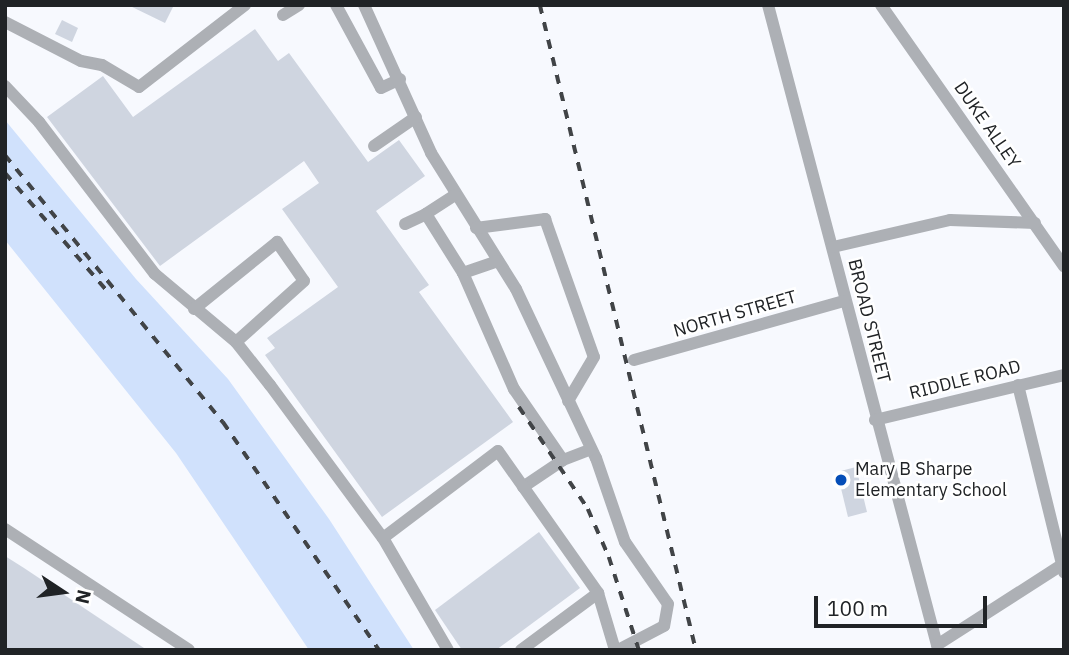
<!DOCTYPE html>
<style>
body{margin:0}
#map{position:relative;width:1069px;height:655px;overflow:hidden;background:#f7f9fe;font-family:"IBM Plex Sans",sans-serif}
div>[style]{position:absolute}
.green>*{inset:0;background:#d0e1fc}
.building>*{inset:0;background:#cfd5e0}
.minor>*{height:12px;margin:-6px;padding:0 6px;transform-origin:6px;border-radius:6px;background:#adb0b5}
.rail>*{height:3.5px;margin-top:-1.75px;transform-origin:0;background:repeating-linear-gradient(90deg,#414447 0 9px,transparent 0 18px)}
.dots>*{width:19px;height:19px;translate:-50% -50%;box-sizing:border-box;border:4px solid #fff;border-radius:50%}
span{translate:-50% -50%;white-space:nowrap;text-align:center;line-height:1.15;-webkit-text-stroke:5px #fff;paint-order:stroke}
.street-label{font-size:18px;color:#202326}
.poi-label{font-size:18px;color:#202326}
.left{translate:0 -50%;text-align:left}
.frame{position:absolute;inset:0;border:7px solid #202326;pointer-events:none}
.north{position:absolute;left:28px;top:557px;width:70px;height:70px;-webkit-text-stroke:5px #fff;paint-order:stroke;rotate:103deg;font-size:19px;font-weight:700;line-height:28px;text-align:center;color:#202326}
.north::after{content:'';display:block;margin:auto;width:24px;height:32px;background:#202326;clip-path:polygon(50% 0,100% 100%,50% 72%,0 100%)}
.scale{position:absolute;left:814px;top:596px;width:173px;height:32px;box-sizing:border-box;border:4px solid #202326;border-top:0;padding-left:9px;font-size:21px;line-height:24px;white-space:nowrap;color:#202326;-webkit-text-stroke:5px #fff;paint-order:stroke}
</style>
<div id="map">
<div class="green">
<i style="clip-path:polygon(5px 120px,136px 279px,228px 379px,329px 519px,414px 650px,309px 650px,176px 453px,5px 240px)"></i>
</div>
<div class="building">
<i style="clip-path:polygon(128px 5px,174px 5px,165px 23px)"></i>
<i style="clip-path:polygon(62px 20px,78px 28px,72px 42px,55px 34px)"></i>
<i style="clip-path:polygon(255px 29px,278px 61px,289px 53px,368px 162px,399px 140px,425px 176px,376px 211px,429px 285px,419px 292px,513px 422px,382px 517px,265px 355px,275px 348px,267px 338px,338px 287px,282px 209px,319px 183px,304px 161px,160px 266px,47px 117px,103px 76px,133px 117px)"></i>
<i style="clip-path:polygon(856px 467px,867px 512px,848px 517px,837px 472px)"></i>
<i style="clip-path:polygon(539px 532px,580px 588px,496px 650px,462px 650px,435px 610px)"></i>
<i style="clip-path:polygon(5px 556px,24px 568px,147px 650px,5px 650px)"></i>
</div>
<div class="minor">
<i style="left:336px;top:5px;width:94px;rotate:61.5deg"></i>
<i style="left:381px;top:88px;width:21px;rotate:-25deg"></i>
<i style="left:364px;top:5px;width:162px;rotate:65.6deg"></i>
<i style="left:431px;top:153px;width:160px;rotate:58deg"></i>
<i style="left:516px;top:289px;width:187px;rotate:64.7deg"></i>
<i style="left:596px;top:458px;width:89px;rotate:71deg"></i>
<i style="left:625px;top:542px;width:75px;rotate:55.3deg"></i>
<i style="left:668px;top:604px;width:22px;rotate:100deg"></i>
<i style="left:664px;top:626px;width:52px;rotate:152.4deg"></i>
<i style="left:768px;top:5px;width:662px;rotate:75.21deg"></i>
<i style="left:881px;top:5px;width:319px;rotate:55deg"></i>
<i style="left:283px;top:15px;width:19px;rotate:-32deg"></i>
<i style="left:5px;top:22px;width:85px;rotate:27.2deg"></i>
<i style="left:81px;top:61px;width:21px;rotate:11deg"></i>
<i style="left:102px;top:65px;width:43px;rotate:30.7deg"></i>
<i style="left:139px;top:87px;width:134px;rotate:-37.7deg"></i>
<i style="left:5px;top:86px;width:50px;rotate:46.6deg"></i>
<i style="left:39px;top:122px;width:191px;rotate:52.7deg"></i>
<i style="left:155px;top:274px;width:106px;rotate:40deg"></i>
<i style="left:236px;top:342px;width:55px;rotate:51.7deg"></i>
<i style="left:270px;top:385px;width:190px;rotate:53.6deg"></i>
<i style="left:383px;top:538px;width:129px;rotate:59.9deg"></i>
<i style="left:374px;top:146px;width:51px;rotate:-34.6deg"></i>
<i style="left:455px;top:195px;width:35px;rotate:147deg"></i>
<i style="left:426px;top:214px;width:70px;rotate:57.9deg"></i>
<i style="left:463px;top:273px;width:37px;rotate:-19deg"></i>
<i style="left:405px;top:224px;width:23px;rotate:-25deg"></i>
<i style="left:476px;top:228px;width:70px;rotate:-7.4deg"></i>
<i style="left:545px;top:219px;width:146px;rotate:70.5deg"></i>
<i style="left:594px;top:357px;width:51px;rotate:120.6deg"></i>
<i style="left:833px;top:247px;width:120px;rotate:-13deg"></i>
<i style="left:950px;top:220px;width:85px;rotate:2deg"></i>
<i style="left:463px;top:273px;width:127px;rotate:66.3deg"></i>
<i style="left:514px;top:389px;width:86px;rotate:55.4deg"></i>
<i style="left:563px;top:460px;width:30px;rotate:-21deg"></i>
<i style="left:194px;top:309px;width:107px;rotate:-38.9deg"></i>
<i style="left:277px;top:242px;width:47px;rotate:55.3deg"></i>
<i style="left:304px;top:281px;width:91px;rotate:138.1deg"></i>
<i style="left:634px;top:360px;width:218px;rotate:-15.7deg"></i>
<i style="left:1018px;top:385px;width:193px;rotate:76.2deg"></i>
<i style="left:875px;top:420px;width:194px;rotate:-13.4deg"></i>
<i style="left:523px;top:487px;width:48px;rotate:-34deg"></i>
<i style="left:5px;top:529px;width:220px;rotate:33.3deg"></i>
<i style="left:383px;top:538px;width:144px;rotate:-37.1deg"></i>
<i style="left:498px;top:451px;width:174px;rotate:54.8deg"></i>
<i style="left:598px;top:593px;width:59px;rotate:73.4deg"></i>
<i style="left:937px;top:645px;width:146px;rotate:-32.7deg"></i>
<i style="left:521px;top:650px;width:96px;rotate:-36.5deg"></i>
</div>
<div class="rail">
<i style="left:540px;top:5px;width:664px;rotate:76.4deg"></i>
<i style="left:5px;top:155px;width:345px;rotate:50.8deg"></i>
<i style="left:223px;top:422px;width:276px;rotate:55.6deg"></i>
<i style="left:5px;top:173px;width:157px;rotate:49.1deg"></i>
<i style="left:519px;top:407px;width:123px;rotate:55.9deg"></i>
<i style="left:588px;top:509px;width:52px;rotate:66.4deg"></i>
<i style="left:609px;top:557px;width:98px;rotate:72.1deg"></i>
</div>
<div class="dots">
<i style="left:841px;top:480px;background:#054eb8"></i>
</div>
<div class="street-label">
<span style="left:987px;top:125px;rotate:55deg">DUKE ALLEY</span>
<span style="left:735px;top:314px;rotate:-16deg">NORTH STREET</span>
<span style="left:869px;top:321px;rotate:76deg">BROAD STREET</span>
<span style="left:965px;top:380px;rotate:-14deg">RIDDLE ROAD</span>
</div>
<div class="poi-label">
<span class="left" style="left:855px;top:480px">Mary B Sharpe<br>Elementary School</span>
</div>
<div class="frame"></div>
<div class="north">N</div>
<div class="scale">100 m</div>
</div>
